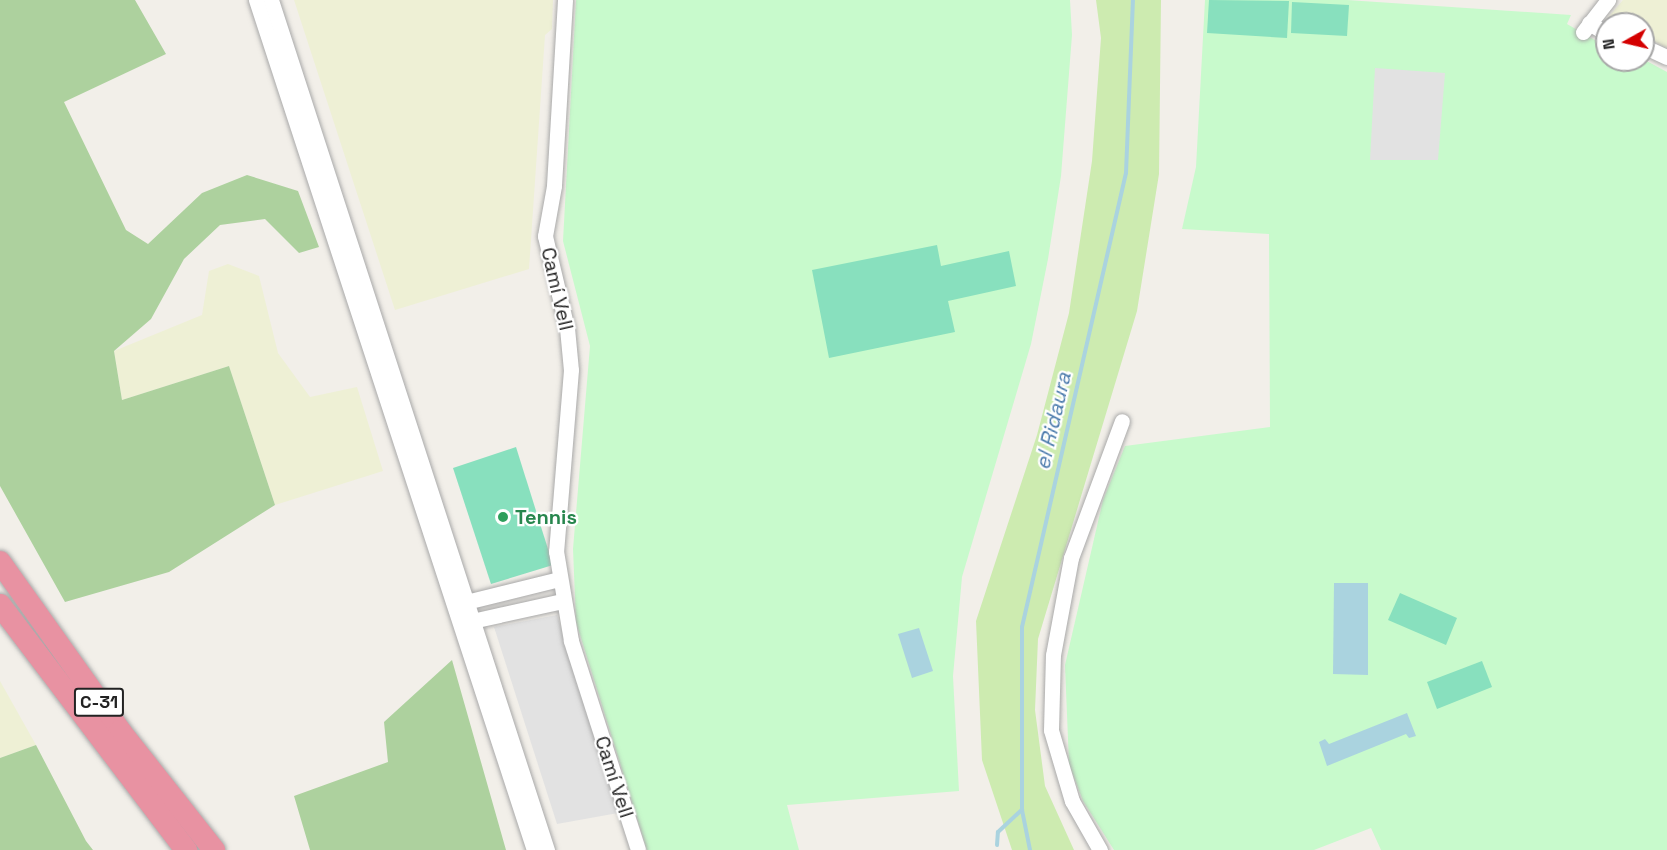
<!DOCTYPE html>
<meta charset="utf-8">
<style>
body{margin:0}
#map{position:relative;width:1667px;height:850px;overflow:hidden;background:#f2efe9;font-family:"Space Grotesk",sans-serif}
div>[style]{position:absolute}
.farmland>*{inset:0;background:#eef0d5}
.grass>*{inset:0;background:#cdebb0}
.forest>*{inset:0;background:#add19e}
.park>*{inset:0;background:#c8facc}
.pitch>*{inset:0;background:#88e0be}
.parking>*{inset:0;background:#e2e2e2}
.water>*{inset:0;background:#aad3df}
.stream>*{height:4px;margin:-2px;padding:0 2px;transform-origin:2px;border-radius:2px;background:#aad3df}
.roads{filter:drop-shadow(0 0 2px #a9a9a9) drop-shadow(0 0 2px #a9a9a9)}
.minor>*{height:15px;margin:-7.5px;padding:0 7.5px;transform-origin:7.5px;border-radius:7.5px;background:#fff}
.highway>*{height:22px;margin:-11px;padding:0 11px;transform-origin:11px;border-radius:11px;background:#e892a2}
.dots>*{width:16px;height:16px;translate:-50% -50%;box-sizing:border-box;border:3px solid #fff;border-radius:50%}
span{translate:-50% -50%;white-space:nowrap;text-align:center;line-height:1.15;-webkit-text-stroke:4.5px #fff;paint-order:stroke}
.shield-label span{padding:2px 4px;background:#fff;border:2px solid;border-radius:4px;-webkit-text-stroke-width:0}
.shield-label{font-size:18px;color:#222;font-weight:700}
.street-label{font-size:20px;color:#222}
.leisure-label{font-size:20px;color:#27864d;font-weight:700}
.left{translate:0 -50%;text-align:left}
.water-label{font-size:21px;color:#4a7aab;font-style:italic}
.north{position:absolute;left:1595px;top:12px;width:60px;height:60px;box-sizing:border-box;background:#fff;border:2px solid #a7a7a7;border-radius:50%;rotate:262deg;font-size:16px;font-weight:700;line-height:24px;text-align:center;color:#222}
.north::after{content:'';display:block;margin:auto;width:21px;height:27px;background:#d40000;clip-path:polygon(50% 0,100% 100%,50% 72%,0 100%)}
</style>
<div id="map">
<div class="farmland">
<i style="clip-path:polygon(294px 0,553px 0,552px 29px,545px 35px,529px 269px,395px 310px)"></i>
<i style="clip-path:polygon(1623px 0,1667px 0,1667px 48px,1643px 36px,1643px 24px,1604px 22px)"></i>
<i style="clip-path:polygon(228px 264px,259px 276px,278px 353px,310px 397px,357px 387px,383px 471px,275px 505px,229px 366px,122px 400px,114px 351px,202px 315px,209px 271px)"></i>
<i style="clip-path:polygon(0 681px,36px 745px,0 758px)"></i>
</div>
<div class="grass">
<i style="clip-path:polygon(1096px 0,1161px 0,1159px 174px,1137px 311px,1038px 639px,1035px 710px,1045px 786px,1074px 850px,1012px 850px,982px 760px,976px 621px,1037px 435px,1069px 313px,1092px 161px,1101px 38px)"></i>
</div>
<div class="forest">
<i style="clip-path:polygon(0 0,135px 0,166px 54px,64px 102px,126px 230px,148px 244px,202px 193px,247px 175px,298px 191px,319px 247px,299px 253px,265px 219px,220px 225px,184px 259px,151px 319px,114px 351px,122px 400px,229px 366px,275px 505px,169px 572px,65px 602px,0 486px)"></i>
<i style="clip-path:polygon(452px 660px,506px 850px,310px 850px,294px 796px,388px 762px,384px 722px)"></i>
<i style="clip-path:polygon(36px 745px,86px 841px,93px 850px,0 850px,0 758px)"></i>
</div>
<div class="park">
<i style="clip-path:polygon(576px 0,1070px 0,1072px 35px,1061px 176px,1048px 259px,1031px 344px,962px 577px,953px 676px,959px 791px,787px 805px,799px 850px,647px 850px,576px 622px,573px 549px,590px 346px,563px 241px)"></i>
<i style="clip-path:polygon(1205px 0,1347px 0,1571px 15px,1567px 24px,1607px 47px,1607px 60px,1643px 59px,1667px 72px,1667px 850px,1381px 850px,1371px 828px,1314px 850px,1114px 850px,1083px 801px,1069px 764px,1065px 665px,1103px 500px,1125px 446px,1270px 427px,1269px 234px,1182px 229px,1196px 167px)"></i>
</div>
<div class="pitch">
<i style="clip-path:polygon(1209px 0,1289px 1px,1287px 38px,1207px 33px)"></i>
<i style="clip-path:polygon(1292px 2px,1349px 5px,1347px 36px,1291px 33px)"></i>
<i style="clip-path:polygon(937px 245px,941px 266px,1009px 251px,1016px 286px,948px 301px,955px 332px,829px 358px,812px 270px)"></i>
<i style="clip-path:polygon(516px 447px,553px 565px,491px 584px,453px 468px)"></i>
<i style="clip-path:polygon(1400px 593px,1457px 618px,1446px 645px,1388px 620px)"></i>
<i style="clip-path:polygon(1482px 661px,1492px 687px,1437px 709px,1427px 682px)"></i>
</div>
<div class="parking">
<i style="clip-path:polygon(1375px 68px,1445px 73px,1438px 160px,1370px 160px)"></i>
<i style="clip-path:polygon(557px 615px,618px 813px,557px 824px,494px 627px)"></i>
</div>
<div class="water">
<i style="clip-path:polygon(1334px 583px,1368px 583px,1368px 675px,1333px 674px)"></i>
<i style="clip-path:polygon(919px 628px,933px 671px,912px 678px,898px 634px)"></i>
<i style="clip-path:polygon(1407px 713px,1416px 736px,1409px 738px,1406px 734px,1327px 766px,1319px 742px,1325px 739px,1329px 744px)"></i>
</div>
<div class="stream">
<i style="left:997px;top:845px;width:13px;rotate:-86deg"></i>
<i style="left:998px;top:832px;width:33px;rotate:-43deg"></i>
<i style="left:1030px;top:850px;width:41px;rotate:-101.3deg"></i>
<i style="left:1022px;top:810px;width:183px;rotate:-90deg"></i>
<i style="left:1022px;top:627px;width:466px;rotate:-77.1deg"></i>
<i style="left:1126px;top:173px;width:173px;rotate:-87.7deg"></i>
</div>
<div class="roads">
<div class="minor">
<i style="left:256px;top:0;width:894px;rotate:71.89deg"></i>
<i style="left:271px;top:0;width:894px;rotate:72.01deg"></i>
<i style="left:565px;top:0;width:186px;rotate:93.4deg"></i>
<i style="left:554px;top:186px;width:51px;rotate:100.2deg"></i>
<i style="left:545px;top:236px;width:95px;rotate:76.6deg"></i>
<i style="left:567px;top:328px;width:42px;rotate:84.6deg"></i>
<i style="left:571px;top:370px;width:182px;rotate:94.7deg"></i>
<i style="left:556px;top:551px;width:91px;rotate:80.5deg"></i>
<i style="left:571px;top:641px;width:219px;rotate:72.2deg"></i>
<i style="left:1589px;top:23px;width:21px;rotate:31deg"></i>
<i style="left:1583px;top:32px;width:41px;rotate:-52deg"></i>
<i style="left:1643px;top:46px;width:26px;rotate:25deg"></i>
<i style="left:466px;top:602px;width:96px;rotate:-13.9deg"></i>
<i style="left:472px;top:621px;width:92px;rotate:-12.5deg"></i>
<i style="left:1100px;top:850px;width:56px;rotate:-119.7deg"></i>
<i style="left:1072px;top:801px;width:74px;rotate:-106.5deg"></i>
<i style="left:1051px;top:730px;width:75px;rotate:-88.5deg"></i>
<i style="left:1053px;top:655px;width:99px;rotate:-79.5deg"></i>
<i style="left:1071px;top:558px;width:146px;rotate:-69.6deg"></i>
</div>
<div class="highway">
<i style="left:0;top:562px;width:207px;rotate:54.6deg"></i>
<i style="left:120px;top:731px;width:152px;rotate:51.7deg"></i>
<i style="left:0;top:605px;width:308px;rotate:52.8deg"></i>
</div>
</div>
<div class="dots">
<i style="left:503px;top:517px;background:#2e9e5b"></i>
</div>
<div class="shield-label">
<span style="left:99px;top:702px">C-31</span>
</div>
<div class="street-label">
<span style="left:557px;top:289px;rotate:77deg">Camí Vell</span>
<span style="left:614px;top:777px;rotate:72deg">Camí Vell</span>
</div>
<div class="leisure-label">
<span class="left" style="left:515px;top:517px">Tennis</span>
</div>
<div class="water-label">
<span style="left:1053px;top:421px;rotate:-77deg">el Ridaura</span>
</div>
<div class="north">N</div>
</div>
